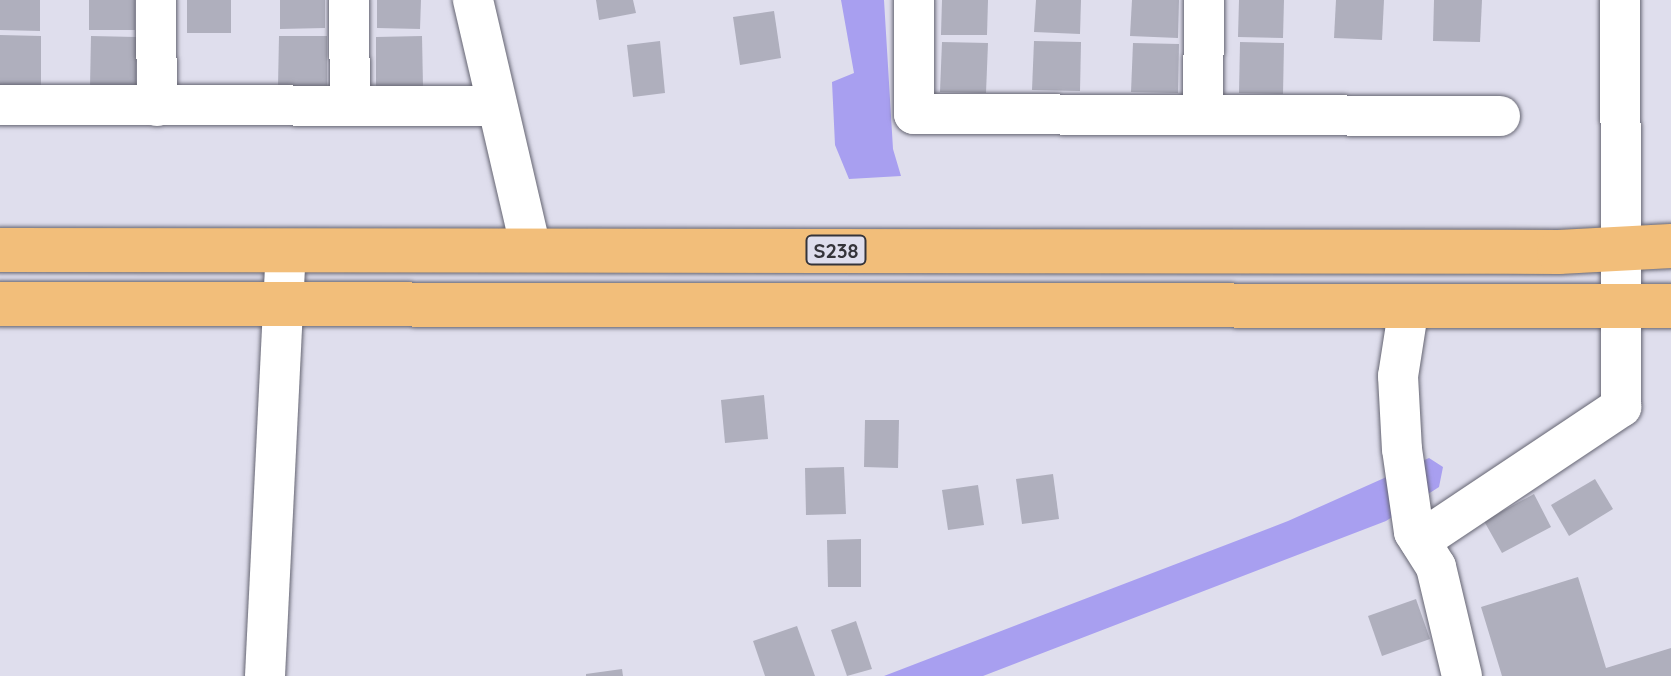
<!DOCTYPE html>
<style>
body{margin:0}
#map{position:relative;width:1671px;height:676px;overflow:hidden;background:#dfdeed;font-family:Quicksand,sans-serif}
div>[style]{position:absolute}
.water>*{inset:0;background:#a89ff0}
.building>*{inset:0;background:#afafbd}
.roads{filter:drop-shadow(0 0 2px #656572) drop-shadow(0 0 2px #656572)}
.minor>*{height:40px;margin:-20px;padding:0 20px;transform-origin:20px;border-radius:20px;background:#fff}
.major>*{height:44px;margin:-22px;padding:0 22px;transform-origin:22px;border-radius:22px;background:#f2be7a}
span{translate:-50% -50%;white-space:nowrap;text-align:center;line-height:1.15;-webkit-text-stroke:8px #dfdeed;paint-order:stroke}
.shield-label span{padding:2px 6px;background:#dfdeed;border:2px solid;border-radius:6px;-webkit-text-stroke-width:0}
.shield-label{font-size:20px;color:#35343a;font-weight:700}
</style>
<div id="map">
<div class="water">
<i style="clip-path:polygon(841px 0,884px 0,893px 149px,901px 176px,849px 179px,835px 145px,832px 82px,854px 73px)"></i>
<i style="clip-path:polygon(1429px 458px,1443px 467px,1439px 487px,1386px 521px,983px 676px,884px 676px,1288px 521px)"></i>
</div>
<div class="building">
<i style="clip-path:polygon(0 0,40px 0,40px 31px,0 30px)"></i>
<i style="clip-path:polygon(89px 0,135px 0,135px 30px,89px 30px)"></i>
<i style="clip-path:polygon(187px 0,231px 0,231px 33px,187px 33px)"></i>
<i style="clip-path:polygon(280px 0,325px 0,325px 28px,280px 29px)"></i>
<i style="clip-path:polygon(377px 0,421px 0,420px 29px,377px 28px)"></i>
<i style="clip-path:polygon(596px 0,633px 0,636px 13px,599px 20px)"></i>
<i style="clip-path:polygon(942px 0,988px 0,987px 35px,941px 35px)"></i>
<i style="clip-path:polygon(1036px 0,1081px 0,1080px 34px,1034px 32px)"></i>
<i style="clip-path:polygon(1132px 0,1179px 0,1178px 38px,1130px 36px)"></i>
<i style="clip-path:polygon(1239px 0,1284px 0,1283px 38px,1238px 37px)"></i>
<i style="clip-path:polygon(1336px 0,1384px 0,1382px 40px,1334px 38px)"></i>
<i style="clip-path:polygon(1434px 0,1482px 0,1480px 42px,1433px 41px)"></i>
<i style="clip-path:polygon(774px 11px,781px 58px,740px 65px,733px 17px)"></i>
<i style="clip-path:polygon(0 35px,41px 36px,41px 87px,0 87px)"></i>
<i style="clip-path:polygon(91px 36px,136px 37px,136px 87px,90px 87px)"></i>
<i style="clip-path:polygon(279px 36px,327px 36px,327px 87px,278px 86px)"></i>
<i style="clip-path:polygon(422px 36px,423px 87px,376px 88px,376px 37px)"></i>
<i style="clip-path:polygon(660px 41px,665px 93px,633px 97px,627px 45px)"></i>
<i style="clip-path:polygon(1034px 41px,1081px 42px,1080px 91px,1032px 90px)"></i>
<i style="clip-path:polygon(942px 42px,988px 43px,986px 93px,940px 92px)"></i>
<i style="clip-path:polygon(1240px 42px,1284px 43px,1283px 94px,1239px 93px)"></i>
<i style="clip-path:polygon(1133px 43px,1179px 44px,1178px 93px,1131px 92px)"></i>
<i style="clip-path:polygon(764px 395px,768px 439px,725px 443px,721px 400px)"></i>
<i style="clip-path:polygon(865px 420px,899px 420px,898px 468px,864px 467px)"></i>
<i style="clip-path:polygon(844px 467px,846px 514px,806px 515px,805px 468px)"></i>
<i style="clip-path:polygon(1053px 474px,1059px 519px,1022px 524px,1016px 479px)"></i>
<i style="clip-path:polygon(1595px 479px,1613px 509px,1569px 536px,1551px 505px)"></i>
<i style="clip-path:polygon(978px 485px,984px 525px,948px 530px,942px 490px)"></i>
<i style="clip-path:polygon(1534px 494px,1551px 527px,1502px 553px,1484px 521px)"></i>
<i style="clip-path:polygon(861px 539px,861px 587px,828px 587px,827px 540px)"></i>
<i style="clip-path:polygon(1578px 577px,1606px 668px,1671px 648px,1671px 676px,1502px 676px,1481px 607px)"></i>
<i style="clip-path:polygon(1416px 599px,1430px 639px,1382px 656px,1368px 616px)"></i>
<i style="clip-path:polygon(856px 621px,872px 669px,847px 676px,831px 630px)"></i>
<i style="clip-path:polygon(797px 626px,815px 676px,765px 676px,753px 641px)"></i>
<i style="clip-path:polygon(622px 669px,623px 676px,586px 676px,586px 674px)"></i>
</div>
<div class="roads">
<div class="minor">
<i style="left:156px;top:0;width:106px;rotate:89.5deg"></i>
<i style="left:349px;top:0;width:106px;rotate:89.5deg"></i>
<i style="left:473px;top:0;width:256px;rotate:76.9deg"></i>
<i style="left:914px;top:0;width:114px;rotate:90deg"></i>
<i style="left:914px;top:114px;width:586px;rotate:0.2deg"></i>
<i style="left:0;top:105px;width:497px;rotate:0.1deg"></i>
<i style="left:1203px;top:115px;width:115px;rotate:-89.5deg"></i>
<i style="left:1409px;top:306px;width:71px;rotate:98.9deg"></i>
<i style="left:1398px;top:376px;width:73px;rotate:86.9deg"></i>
<i style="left:1402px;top:449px;width:84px;rotate:81.8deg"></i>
<i style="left:1414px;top:532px;width:41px;rotate:57.8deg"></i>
<i style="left:1436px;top:567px;width:112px;rotate:76.6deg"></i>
<i style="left:1420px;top:541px;width:242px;rotate:-33.7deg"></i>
<i style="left:1621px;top:407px;width:407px;rotate:-90.1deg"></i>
<i style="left:265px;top:676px;width:426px;rotate:-87.2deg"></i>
</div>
<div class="major">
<i style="left:0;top:250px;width:1559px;rotate:0.07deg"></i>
<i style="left:1559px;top:252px;width:112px;rotate:-3.1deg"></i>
<i style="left:0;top:304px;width:1671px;rotate:0.07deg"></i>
</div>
</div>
<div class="shield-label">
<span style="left:836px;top:250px">S238</span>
</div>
</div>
